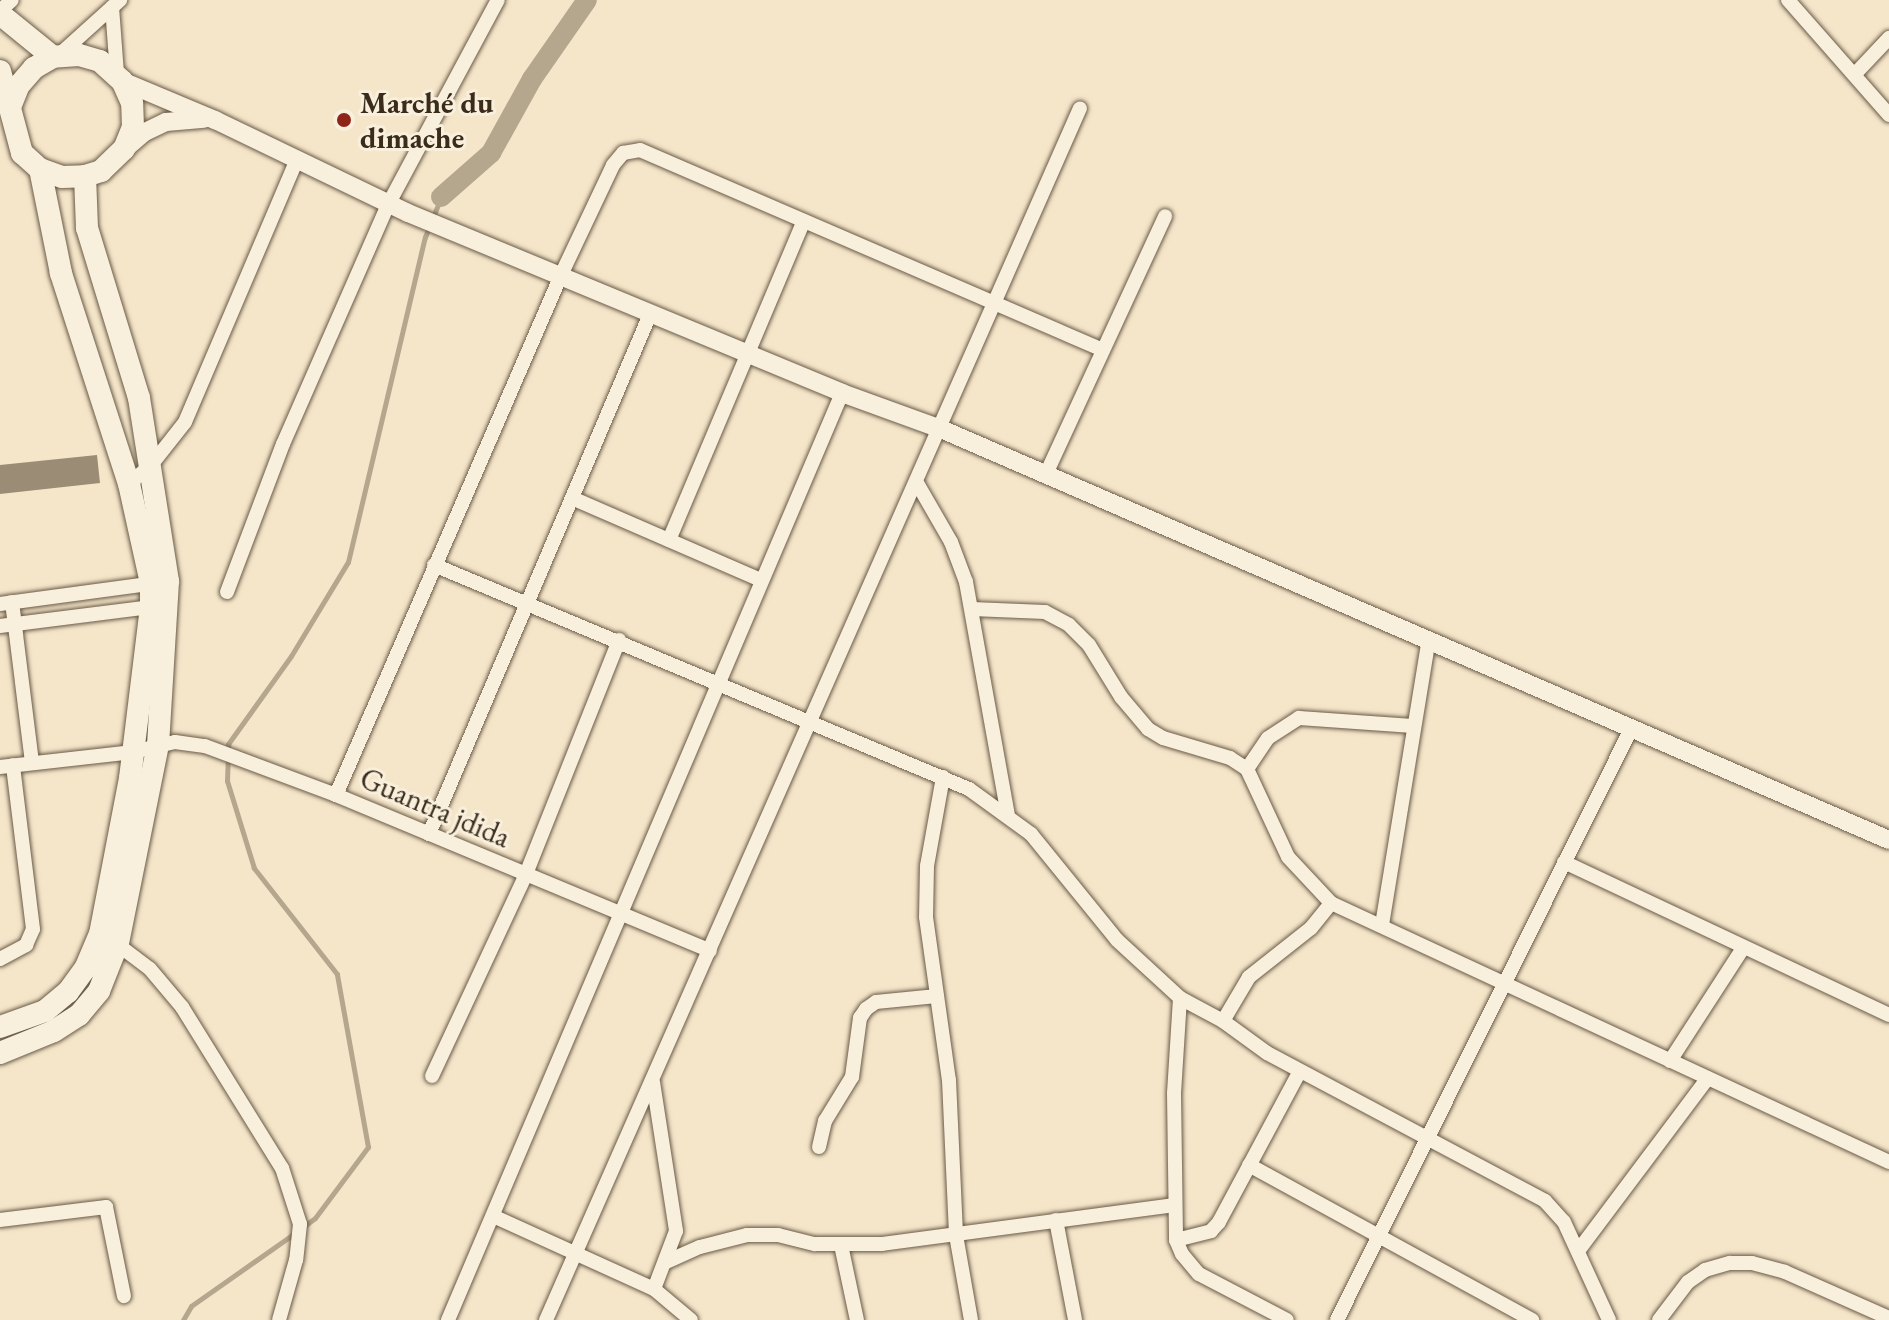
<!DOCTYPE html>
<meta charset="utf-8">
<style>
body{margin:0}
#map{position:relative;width:1889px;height:1320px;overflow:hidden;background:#f5e6ca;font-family:"EB Garamond",serif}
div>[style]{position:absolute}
.stream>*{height:5px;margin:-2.5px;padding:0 2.5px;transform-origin:2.5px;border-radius:2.5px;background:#b5a68e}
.canal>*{height:20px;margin:-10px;padding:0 10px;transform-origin:10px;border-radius:10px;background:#b5a68e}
.building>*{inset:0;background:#9b8c76}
.roads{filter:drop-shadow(0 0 2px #695a46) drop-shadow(0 0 2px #695a46)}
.minor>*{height:14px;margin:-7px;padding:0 7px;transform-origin:7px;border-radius:7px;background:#f8efdd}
.tertiary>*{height:18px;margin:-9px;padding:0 9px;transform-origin:9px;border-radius:9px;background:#f8efdd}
.secondary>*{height:22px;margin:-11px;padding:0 11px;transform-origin:11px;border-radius:11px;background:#f8efdd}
.dots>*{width:22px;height:22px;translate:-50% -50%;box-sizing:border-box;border:4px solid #f8efdd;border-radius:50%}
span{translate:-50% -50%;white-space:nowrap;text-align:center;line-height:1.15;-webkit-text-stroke:6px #f8efdd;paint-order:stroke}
.poi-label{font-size:30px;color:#3a2b1a;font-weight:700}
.left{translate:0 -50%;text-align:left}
.street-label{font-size:30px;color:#3a2b1a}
</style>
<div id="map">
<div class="stream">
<i style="left:303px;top:1227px;width:15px;rotate:-37deg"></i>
<i style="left:315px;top:1218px;width:89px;rotate:-53.3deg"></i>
<i style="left:368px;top:1147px;width:176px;rotate:-100.2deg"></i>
<i style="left:337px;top:974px;width:135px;rotate:-128.1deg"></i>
<i style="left:254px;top:868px;width:91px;rotate:-107.2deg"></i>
<i style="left:227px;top:781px;width:37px;rotate:-88deg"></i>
<i style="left:228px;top:744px;width:108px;rotate:-54.4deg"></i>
<i style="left:291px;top:656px;width:110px;rotate:-58.8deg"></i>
<i style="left:348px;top:562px;width:334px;rotate:-76.7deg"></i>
<i style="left:425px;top:237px;width:43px;rotate:-68.2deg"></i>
<i style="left:183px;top:1320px;width:16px;rotate:-60deg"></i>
<i style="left:191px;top:1306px;width:127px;rotate:-35.1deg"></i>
</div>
<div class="canal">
<i style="left:441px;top:197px;width:67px;rotate:-41.3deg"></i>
<i style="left:491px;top:153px;width:85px;rotate:-61deg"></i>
<i style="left:532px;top:79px;width:96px;rotate:-55.2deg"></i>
</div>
<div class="building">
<i style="clip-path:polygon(97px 455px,100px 483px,0 494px,0 465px)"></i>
</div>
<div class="roads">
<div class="minor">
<i style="left:1788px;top:0;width:153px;rotate:48.7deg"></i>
<i style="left:112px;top:7px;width:66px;rotate:85.7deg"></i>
<i style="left:0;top:11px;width:16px;rotate:-43deg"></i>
<i style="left:58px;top:56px;width:84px;rotate:-42.1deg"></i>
<i style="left:1855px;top:74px;width:50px;rotate:-46.6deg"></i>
<i style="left:1046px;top:474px;width:284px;rotate:-65.2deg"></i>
<i style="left:917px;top:483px;width:68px;rotate:60deg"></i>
<i style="left:951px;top:542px;width:43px;rotate:69.4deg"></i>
<i style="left:966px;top:582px;width:237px;rotate:79.8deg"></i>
<i style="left:129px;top:484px;width:30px;rotate:-41deg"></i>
<i style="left:152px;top:464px;width:53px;rotate:-51.8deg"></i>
<i style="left:185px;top:422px;width:285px;rotate:-66.9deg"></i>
<i style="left:572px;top:498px;width:206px;rotate:23.5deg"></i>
<i style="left:669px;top:540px;width:346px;rotate:-67.1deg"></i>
<i style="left:434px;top:565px;width:580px;rotate:22.72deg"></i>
<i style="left:969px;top:789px;width:77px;rotate:36deg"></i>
<i style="left:1031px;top:834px;width:136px;rotate:50.9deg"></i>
<i style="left:1117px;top:940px;width:86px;rotate:42.6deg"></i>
<i style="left:1180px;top:998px;width:49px;rotate:28.1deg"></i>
<i style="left:1223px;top:1021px;width:54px;rotate:36deg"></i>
<i style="left:1267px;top:1053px;width:315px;rotate:28deg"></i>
<i style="left:1545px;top:1201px;width:28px;rotate:48deg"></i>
<i style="left:1564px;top:1222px;width:108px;rotate:65.3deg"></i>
<i style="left:227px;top:592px;width:158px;rotate:-69.3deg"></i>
<i style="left:283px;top:444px;width:263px;rotate:-66.3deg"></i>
<i style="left:389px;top:203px;width:230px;rotate:-61.8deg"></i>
<i style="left:12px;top:602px;width:162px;rotate:82.9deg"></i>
<i style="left:0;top:604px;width:157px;rotate:-7.7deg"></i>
<i style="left:972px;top:609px;width:73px;rotate:2.4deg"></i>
<i style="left:1045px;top:612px;width:27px;rotate:28deg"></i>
<i style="left:1069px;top:625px;width:28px;rotate:45deg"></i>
<i style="left:1089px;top:645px;width:61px;rotate:58.4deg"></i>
<i style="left:1121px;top:697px;width:42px;rotate:49.8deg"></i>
<i style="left:1148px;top:729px;width:17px;rotate:31deg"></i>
<i style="left:1163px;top:738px;width:70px;rotate:16.6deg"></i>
<i style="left:1230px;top:758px;width:20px;rotate:33deg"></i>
<i style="left:1247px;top:769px;width:97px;rotate:65deg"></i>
<i style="left:1288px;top:857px;width:63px;rotate:46.9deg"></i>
<i style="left:1331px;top:903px;width:615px;rotate:24.9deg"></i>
<i style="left:0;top:626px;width:159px;rotate:-7.2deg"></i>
<i style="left:0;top:767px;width:134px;rotate:-6.4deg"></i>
<i style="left:133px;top:752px;width:43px;rotate:-13.4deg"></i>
<i style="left:175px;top:742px;width:30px;rotate:8deg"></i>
<i style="left:205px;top:746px;width:140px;rotate:20.5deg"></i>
<i style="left:336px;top:795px;width:405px;rotate:22.6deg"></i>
<i style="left:1247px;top:769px;width:37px;rotate:-56deg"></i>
<i style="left:1268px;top:738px;width:37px;rotate:-33deg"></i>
<i style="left:1299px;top:718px;width:114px;rotate:4deg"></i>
<i style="left:943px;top:777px;width:90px;rotate:100.2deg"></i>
<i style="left:927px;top:866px;width:51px;rotate:91.1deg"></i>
<i style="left:926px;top:917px;width:165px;rotate:82deg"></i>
<i style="left:949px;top:1080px;width:155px;rotate:87.4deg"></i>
<i style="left:956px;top:1235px;width:86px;rotate:80deg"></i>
<i style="left:336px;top:795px;width:569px;rotate:-66.59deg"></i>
<i style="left:562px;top:273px;width:119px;rotate:-64.7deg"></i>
<i style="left:613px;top:165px;width:16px;rotate:-50deg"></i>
<i style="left:623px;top:153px;width:17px;rotate:-10deg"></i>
<i style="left:640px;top:150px;width:504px;rotate:23.36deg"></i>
<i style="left:429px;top:834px;width:567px;rotate:-66.96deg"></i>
<i style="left:1564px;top:862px;width:359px;rotate:25.2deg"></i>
<i style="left:1382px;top:925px;width:290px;rotate:-80.7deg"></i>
<i style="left:113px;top:941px;width:46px;rotate:37.1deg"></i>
<i style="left:150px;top:969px;width:50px;rotate:49.9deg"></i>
<i style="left:182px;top:1007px;width:190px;rotate:58.2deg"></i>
<i style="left:282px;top:1168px;width:59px;rotate:72.2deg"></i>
<i style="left:300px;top:1224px;width:36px;rotate:96deg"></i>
<i style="left:296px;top:1260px;width:62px;rotate:105.8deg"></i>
<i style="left:0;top:959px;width:30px;rotate:-28deg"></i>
<i style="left:26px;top:945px;width:17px;rotate:-66deg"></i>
<i style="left:33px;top:929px;width:165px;rotate:-97deg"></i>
<i style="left:1180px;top:998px;width:95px;rotate:93.6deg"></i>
<i style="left:1174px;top:1093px;width:147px;rotate:89.2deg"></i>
<i style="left:1176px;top:1240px;width:15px;rotate:67deg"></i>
<i style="left:1182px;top:1254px;width:26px;rotate:50deg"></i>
<i style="left:1199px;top:1274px;width:99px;rotate:27.6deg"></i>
<i style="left:1223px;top:1021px;width:51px;rotate:-59.4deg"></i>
<i style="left:1249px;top:977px;width:79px;rotate:-38.3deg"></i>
<i style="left:1311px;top:928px;width:32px;rotate:-51deg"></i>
<i style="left:1670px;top:1061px;width:135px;rotate:-57.1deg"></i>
<i style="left:432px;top:1076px;width:223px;rotate:-65deg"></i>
<i style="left:526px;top:874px;width:252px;rotate:-68.3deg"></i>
<i style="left:653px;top:1082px;width:151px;rotate:81.2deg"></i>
<i style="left:676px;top:1231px;width:62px;rotate:110.8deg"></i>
<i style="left:819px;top:1147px;width:27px;rotate:-77deg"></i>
<i style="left:825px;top:1121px;width:52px;rotate:-58.5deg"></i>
<i style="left:852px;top:1077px;width:60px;rotate:-82.3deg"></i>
<i style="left:860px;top:1018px;width:11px;rotate:-56deg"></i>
<i style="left:866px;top:1009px;width:12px;rotate:-35deg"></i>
<i style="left:876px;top:1002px;width:61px;rotate:-5.6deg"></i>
<i style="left:1249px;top:1165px;width:323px;rotate:28.7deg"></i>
<i style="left:493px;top:1216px;width:177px;rotate:24.4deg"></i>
<i style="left:654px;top:1289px;width:48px;rotate:40deg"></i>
<i style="left:0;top:1220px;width:107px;rotate:-7deg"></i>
<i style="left:106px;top:1207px;width:91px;rotate:78.6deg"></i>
<i style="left:1056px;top:1220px;width:102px;rotate:79.2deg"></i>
<i style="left:1176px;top:1240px;width:36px;rotate:-14deg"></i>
<i style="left:1211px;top:1231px;width:12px;rotate:-48deg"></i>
<i style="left:1219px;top:1222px;width:171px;rotate:-61.8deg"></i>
<i style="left:841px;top:1245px;width:77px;rotate:78deg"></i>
<i style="left:1578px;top:1251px;width:216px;rotate:-53.1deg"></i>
<i style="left:666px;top:1262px;width:37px;rotate:-24deg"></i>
<i style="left:700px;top:1247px;width:49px;rotate:-14.3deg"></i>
<i style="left:747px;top:1235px;width:31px"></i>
<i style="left:778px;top:1235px;width:38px;rotate:14deg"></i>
<i style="left:815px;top:1244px;width:67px"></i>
<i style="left:882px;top:1244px;width:294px;rotate:-7.6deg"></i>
<i style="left:448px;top:1320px;width:1007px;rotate:-66.97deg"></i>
<i style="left:546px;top:1320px;width:1324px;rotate:-66.22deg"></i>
<i style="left:1337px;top:1320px;width:660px;rotate:-63.55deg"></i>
<i style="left:1659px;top:1320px;width:48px;rotate:-52.7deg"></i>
<i style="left:1688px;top:1282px;width:21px;rotate:-35deg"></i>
<i style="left:1705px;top:1270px;width:26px;rotate:-16deg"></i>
<i style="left:1730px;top:1263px;width:22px"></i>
<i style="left:1752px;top:1263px;width:34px;rotate:15deg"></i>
<i style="left:1785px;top:1272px;width:114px;rotate:23.9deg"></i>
</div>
<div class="tertiary">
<i style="left:122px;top:81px;width:101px;rotate:22.8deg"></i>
<i style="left:215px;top:120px;width:214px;rotate:25.7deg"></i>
<i style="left:408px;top:213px;width:470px;rotate:22.5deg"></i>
<i style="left:842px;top:393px;width:105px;rotate:20deg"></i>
<i style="left:941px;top:429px;width:1033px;rotate:23.44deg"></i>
<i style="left:126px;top:148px;width:23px;rotate:-41deg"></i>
<i style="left:143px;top:133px;width:25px;rotate:-26deg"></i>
<i style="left:166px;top:122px;width:38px;rotate:-5deg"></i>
</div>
<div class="secondary">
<i style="left:0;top:14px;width:68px;rotate:39.1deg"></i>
<i style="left:0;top:71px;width:85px;rotate:75deg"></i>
<i style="left:22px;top:153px;width:24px;rotate:42deg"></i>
<i style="left:40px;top:169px;width:23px;rotate:20deg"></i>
<i style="left:62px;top:177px;width:23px;rotate:-2deg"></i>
<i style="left:85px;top:176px;width:17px;rotate:-17deg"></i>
<i style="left:101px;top:171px;width:32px;rotate:-44deg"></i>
<i style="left:124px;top:149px;width:24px;rotate:-68deg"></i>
<i style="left:133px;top:127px;width:24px;rotate:-92deg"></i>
<i style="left:132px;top:103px;width:24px;rotate:-114deg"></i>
<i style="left:122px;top:81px;width:30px;rotate:-138deg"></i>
<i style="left:100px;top:61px;width:22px;rotate:-164deg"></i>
<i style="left:79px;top:55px;width:26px;rotate:176deg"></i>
<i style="left:53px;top:57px;width:22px;rotate:150deg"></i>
<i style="left:34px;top:68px;width:23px;rotate:131deg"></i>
<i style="left:19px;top:85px;width:22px;rotate:112deg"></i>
<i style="left:0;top:1027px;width:48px;rotate:-19.6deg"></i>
<i style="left:45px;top:1011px;width:30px;rotate:-40deg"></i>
<i style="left:68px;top:992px;width:29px;rotate:-54deg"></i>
<i style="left:85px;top:969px;width:38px;rotate:-67deg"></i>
<i style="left:100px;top:934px;width:159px;rotate:-79.1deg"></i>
<i style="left:130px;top:778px;width:172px;rotate:-83deg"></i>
<i style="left:151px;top:607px;width:24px;rotate:-90deg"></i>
<i style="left:151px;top:583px;width:101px;rotate:-102.5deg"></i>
<i style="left:129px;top:484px;width:222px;rotate:-107.9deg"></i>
<i style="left:61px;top:273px;width:106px;rotate:-101.4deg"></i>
<i style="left:0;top:1053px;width:58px;rotate:-22.2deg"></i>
<i style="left:54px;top:1031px;width:30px;rotate:-33deg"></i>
<i style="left:79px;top:1015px;width:31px;rotate:-50deg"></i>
<i style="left:99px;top:991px;width:52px;rotate:-68.4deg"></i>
<i style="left:118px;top:943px;width:202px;rotate:-78.6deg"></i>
<i style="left:158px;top:745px;width:164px;rotate:-86.5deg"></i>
<i style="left:168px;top:581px;width:185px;rotate:-99deg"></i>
<i style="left:139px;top:398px;width:178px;rotate:-107deg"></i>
<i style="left:87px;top:228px;width:52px;rotate:-92.2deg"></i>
</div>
</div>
<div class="dots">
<i style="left:344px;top:120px;background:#8f2418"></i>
</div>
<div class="poi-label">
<span class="left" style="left:360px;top:120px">Marché du<br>dimache</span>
</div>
<div class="street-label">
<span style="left:435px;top:808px;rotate:23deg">Guantra jdida</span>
</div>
</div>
